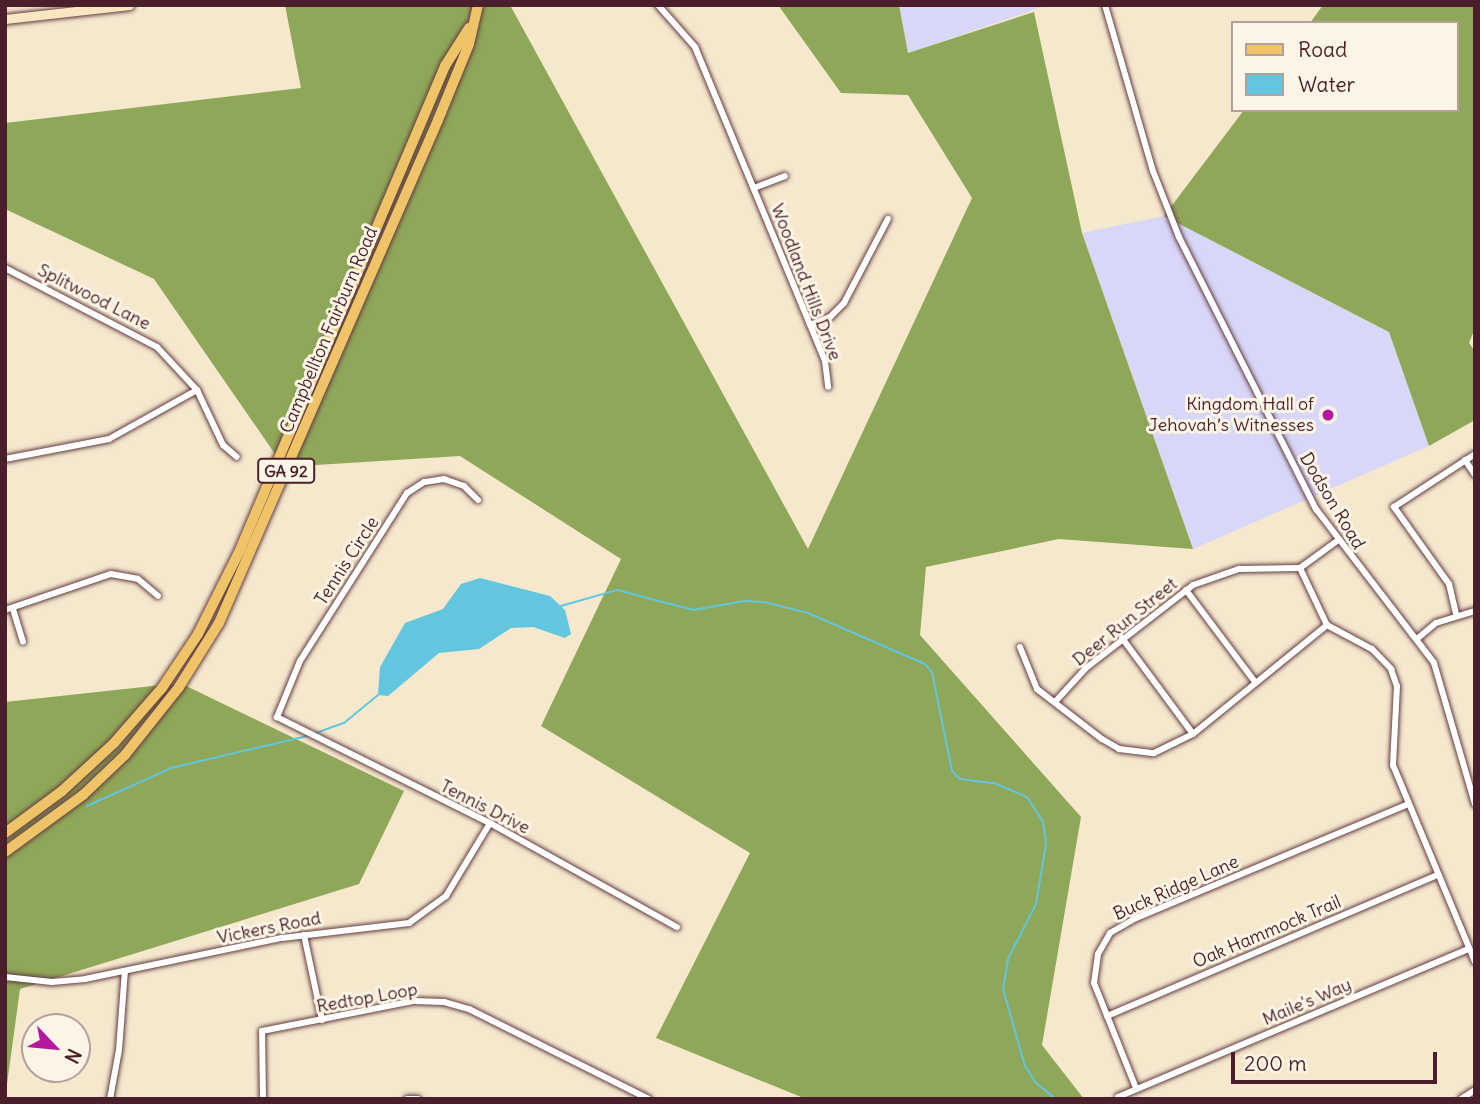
<!DOCTYPE html>
<meta charset="utf-8">
<style>
body{margin:0}
#map{position:relative;width:1480px;height:1104px;overflow:hidden;background:#f5e8cd;font-family:Delius,sans-serif}
div>[style]{position:absolute}
.built>*{inset:0;background:#d8d7f8}
.forest>*{inset:0;background:#8fa758}
.water>*{inset:0;background:#61c6de}
.stream>*{height:2px;margin:-1px;padding:0 1px;transform-origin:1px;border-radius:1px;background:#61c6de}
.roads{filter:drop-shadow(0 0 2px #643d43) drop-shadow(0 0 2px #643d43)}
.street>*{height:6px;margin:-3px;padding:0 3px;transform-origin:3px;border-radius:3px;background:#fff}
.secondary>*{height:9px;margin:-4.5px;padding:0 4.5px;transform-origin:4.5px;border-radius:4.5px;background:#f9e7c3}
.primary>*{height:10px;margin:-5px;padding:0 5px;transform-origin:5px;border-radius:5px;background:#efc469}
.dots>*{width:19px;height:19px;translate:-50% -50%;box-sizing:border-box;border:4px solid #fcf5e5;border-radius:50%}
span{translate:-50% -50%;white-space:nowrap;text-align:center;line-height:1.15;-webkit-text-stroke:6px #fcf5e5;paint-order:stroke}
.shield-label span{padding:2px 5px;background:#fcf5e5;border:2px solid;border-radius:5px;-webkit-text-stroke-width:0}
.shield-label{font-size:16px;color:#4a1f2b;font-weight:700}
.street-label{font-size:18px;color:#4a1f2b}
.poi-label{font-size:18px;color:#4a1f2b}
.right{translate:-100% -50%;text-align:right}
.frame{position:absolute;inset:0;border:7px solid #4a1f2b;pointer-events:none}
.legend{position:absolute;left:1231px;top:21px;width:228px;height:91px;box-sizing:border-box;background:#fcf5e5;border:2px solid #b59f9b;margin:0;padding:9px 12px;list-style:none;font-size:21px;color:#4a1f2b}
.legend li{display:flex;align-items:center;gap:14px;height:35px}
.legend b{width:35px;border:2px solid #b59f9b}
.north{position:absolute;left:21px;top:1013px;width:70px;height:70px;box-sizing:border-box;background:#fcf5e5;border:2px solid #b59f9b;border-radius:50%;rotate:116deg;font-size:19px;font-weight:700;line-height:28px;text-align:center;color:#4a1f2b}
.north::after{content:'';display:block;margin:auto;width:24px;height:32px;background:#b5179e;clip-path:polygon(50% 0,100% 100%,50% 72%,0 100%)}
.scale{position:absolute;left:1231px;top:1052px;width:206px;height:32px;box-sizing:border-box;border:4px solid #4a1f2b;border-top:0;padding-left:9px;font-size:21px;line-height:24px;white-space:nowrap;color:#4a1f2b;-webkit-text-stroke:5px #fcf5e5;paint-order:stroke}
</style>
<div id="map">
<div class="built">
<i style="clip-path:polygon(899px 5px,1048px 5px,908px 53px)"></i>
<i style="clip-path:polygon(1164px 216px,1389px 332px,1429px 446px,1193px 549px,1082px 233px)"></i>
</div>
<div class="forest">
<i style="clip-path:polygon(285px 5px,510px 5px,808px 549px,972px 198px,908px 95px,841px 93px,778px 5px,899px 5px,908px 53px,1034px 12px,1082px 233px,1193px 549px,1059px 539px,926px 567px,920px 635px,1081px 817px,1042px 1045px,1084px 1099px,806px 1099px,656px 1038px,750px 853px,541px 726px,621px 559px,460px 456px,284px 467px,154px 279px,5px 209px,5px 123px,301px 88px)"></i>
<i style="clip-path:polygon(1323px 5px,1475px 5px,1475px 328px,1469px 343px,1475px 351px,1475px 420px,1429px 446px,1389px 332px,1164px 216px,1244px 110px,1457px 110px,1457px 23px,1310px 23px)"></i>
<i style="clip-path:polygon(180px 683px,404px 791px,359px 884px,20px 989px,5px 1099px,5px 702px)"></i>
</div>
<div class="water">
<i style="clip-path:polygon(480px 578px,550px 596px,565px 610px,571px 634px,565px 638px,533px 627px,511px 628px,479px 649px,439px 653px,388px 696px,378px 695px,380px 667px,405px 623px,443px 609px,461px 584px)"></i>
</div>
<div class="stream">
<i style="left:561px;top:606px;width:58px;rotate:-15.9deg"></i>
<i style="left:617px;top:590px;width:79px;rotate:14.7deg"></i>
<i style="left:693px;top:610px;width:52px;rotate:-10deg"></i>
<i style="left:744px;top:601px;width:20px;rotate:3deg"></i>
<i style="left:764px;top:602px;width:45px;rotate:14deg"></i>
<i style="left:808px;top:613px;width:128px;rotate:23.6deg"></i>
<i style="left:925px;top:664px;width:11px;rotate:49deg"></i>
<i style="left:932px;top:672px;width:101px;rotate:78.6deg"></i>
<i style="left:952px;top:771px;width:11px;rotate:45deg"></i>
<i style="left:960px;top:779px;width:34px;rotate:7deg"></i>
<i style="left:994px;top:783px;width:36px;rotate:23deg"></i>
<i style="left:1027px;top:797px;width:30px;rotate:57deg"></i>
<i style="left:1043px;top:822px;width:22px;rotate:82deg"></i>
<i style="left:1046px;top:844px;width:61px;rotate:99.5deg"></i>
<i style="left:1036px;top:904px;width:62px;rotate:117deg"></i>
<i style="left:1008px;top:959px;width:30px;rotate:99deg"></i>
<i style="left:1003px;top:989px;width:80px;rotate:74.1deg"></i>
<i style="left:1025px;top:1066px;width:20px;rotate:57deg"></i>
<i style="left:1036px;top:1083px;width:26px;rotate:39deg"></i>
<i style="left:316px;top:733px;width:30px;rotate:-20deg"></i>
<i style="left:344px;top:723px;width:44px;rotate:-39.5deg"></i>
<i style="left:87px;top:806px;width:92px;rotate:-24.3deg"></i>
<i style="left:171px;top:768px;width:140px;rotate:-13.2deg"></i>
</div>
<div class="roads">
<div class="street">
<i style="left:658px;top:5px;width:56px;rotate:48.6deg"></i>
<i style="left:695px;top:47px;width:340px;rotate:67.5deg"></i>
<i style="left:825px;top:361px;width:26px;rotate:83deg"></i>
<i style="left:1105px;top:5px;width:173px;rotate:73.9deg"></i>
<i style="left:1153px;top:171px;width:71px;rotate:68.5deg"></i>
<i style="left:1179px;top:237px;width:305px;rotate:63.3deg"></i>
<i style="left:1316px;top:509px;width:194px;rotate:52.5deg"></i>
<i style="left:1434px;top:663px;width:147px;rotate:73.8deg"></i>
<i style="left:754px;top:188px;width:33px;rotate:-21deg"></i>
<i style="left:5px;top:268px;width:171px;rotate:27.5deg"></i>
<i style="left:157px;top:347px;width:59px;rotate:47.1deg"></i>
<i style="left:197px;top:390px;width:61px;rotate:64.7deg"></i>
<i style="left:223px;top:445px;width:18px;rotate:41deg"></i>
<i style="left:810px;top:325px;width:22px;rotate:-22deg"></i>
<i style="left:830px;top:317px;width:20px;rotate:-45deg"></i>
<i style="left:844px;top:303px;width:95px;rotate:-62.4deg"></i>
<i style="left:5px;top:459px;width:106px;rotate:-10.9deg"></i>
<i style="left:109px;top:439px;width:101px;rotate:-29.1deg"></i>
<i style="left:1465px;top:460px;width:18px;rotate:56deg"></i>
<i style="left:478px;top:500px;width:20px;rotate:-135deg"></i>
<i style="left:464px;top:486px;width:21px;rotate:-161deg"></i>
<i style="left:444px;top:479px;width:20px;rotate:171deg"></i>
<i style="left:424px;top:482px;width:20px;rotate:147deg"></i>
<i style="left:407px;top:493px;width:199px;rotate:122.5deg"></i>
<i style="left:300px;top:661px;width:61px;rotate:112.3deg"></i>
<i style="left:277px;top:717px;width:238px;rotate:26.5deg"></i>
<i style="left:490px;top:823px;width:214px;rotate:29.1deg"></i>
<i style="left:1300px;top:568px;width:63px;rotate:64.7deg"></i>
<i style="left:1327px;top:625px;width:51px;rotate:28.1deg"></i>
<i style="left:1372px;top:649px;width:28px;rotate:46deg"></i>
<i style="left:1391px;top:669px;width:18px;rotate:71deg"></i>
<i style="left:1397px;top:686px;width:79px;rotate:92.9deg"></i>
<i style="left:1393px;top:765px;width:213px;rotate:67.4deg"></i>
<i style="left:1186px;top:590px;width:115px;rotate:53.1deg"></i>
<i style="left:13px;top:609px;width:34px;rotate:73deg"></i>
<i style="left:5px;top:610px;width:112px;rotate:-18.8deg"></i>
<i style="left:111px;top:574px;width:27px;rotate:10deg"></i>
<i style="left:138px;top:579px;width:26px;rotate:40deg"></i>
<i style="left:1456px;top:614px;width:31px;rotate:-103deg"></i>
<i style="left:1449px;top:584px;width:95px;rotate:-125.5deg"></i>
<i style="left:1394px;top:507px;width:97px;rotate:-33.2deg"></i>
<i style="left:1122px;top:638px;width:119px;rotate:53.5deg"></i>
<i style="left:1418px;top:638px;width:23px;rotate:-40deg"></i>
<i style="left:1436px;top:623px;width:41px;rotate:-17.1deg"></i>
<i style="left:1020px;top:647px;width:45px;rotate:68deg"></i>
<i style="left:1037px;top:689px;width:82px;rotate:37.6deg"></i>
<i style="left:1102px;top:739px;width:20px;rotate:30deg"></i>
<i style="left:1119px;top:749px;width:35px;rotate:7deg"></i>
<i style="left:1154px;top:753px;width:43px;rotate:-26deg"></i>
<i style="left:1193px;top:734px;width:173px;rotate:-39.1deg"></i>
<i style="left:1055px;top:702px;width:46px;rotate:-47.6deg"></i>
<i style="left:1086px;top:668px;width:135px;rotate:-37.8deg"></i>
<i style="left:1193px;top:585px;width:49px;rotate:-19.2deg"></i>
<i style="left:1239px;top:569px;width:61px;rotate:-0.9deg"></i>
<i style="left:1300px;top:568px;width:46px;rotate:-36.1deg"></i>
<i style="left:304px;top:935px;width:87px;rotate:78deg"></i>
<i style="left:5px;top:977px;width:47px;rotate:6.1deg"></i>
<i style="left:52px;top:982px;width:33px;rotate:-5deg"></i>
<i style="left:85px;top:979px;width:201px;rotate:-11.8deg"></i>
<i style="left:282px;top:938px;width:128px;rotate:-6.7deg"></i>
<i style="left:409px;top:923px;width:46px;rotate:-36.1deg"></i>
<i style="left:446px;top:896px;width:85px;rotate:-58.9deg"></i>
<i style="left:1107px;top:1016px;width:360px;rotate:-23.1deg"></i>
<i style="left:1136px;top:1088px;width:113px;rotate:-111.8deg"></i>
<i style="left:1094px;top:983px;width:29px;rotate:-82deg"></i>
<i style="left:1098px;top:954px;width:24px;rotate:-60deg"></i>
<i style="left:1110px;top:933px;width:30px;rotate:-30deg"></i>
<i style="left:1136px;top:918px;width:295px;rotate:-22.7deg"></i>
<i style="left:1118px;top:1097px;width:380px;rotate:-22.9deg"></i>
<i style="left:110px;top:1099px;width:50px;rotate:-79.6deg"></i>
<i style="left:119px;top:1050px;width:79px;rotate:-85.7deg"></i>
<i style="left:263px;top:1099px;width:68px;rotate:-90.8deg"></i>
<i style="left:262px;top:1031px;width:155px;rotate:-11.2deg"></i>
<i style="left:414px;top:1001px;width:30px;rotate:2deg"></i>
<i style="left:444px;top:1002px;width:26px;rotate:16deg"></i>
<i style="left:469px;top:1009px;width:201px;rotate:26.6deg"></i>
<i style="left:407px;top:1099px;width:11px"></i>
<i style="left:1461px;top:1099px;width:17px;rotate:-33deg"></i>
</div>
<div class="secondary">
<i style="left:5px;top:19px;width:125px;rotate:-6.4deg"></i>
</div>
<div class="primary">
<i style="left:5px;top:833px;width:71px;rotate:-36.4deg"></i>
<i style="left:62px;top:791px;width:71px;rotate:-42.7deg"></i>
<i style="left:114px;top:743px;width:73px;rotate:-48.9deg"></i>
<i style="left:162px;top:688px;width:65px;rotate:-56.3deg"></i>
<i style="left:198px;top:634px;width:94px;rotate:-63.4deg"></i>
<i style="left:240px;top:550px;width:526px;rotate:-67.04deg"></i>
<i style="left:445px;top:66px;width:45px;rotate:-57.7deg"></i>
<i style="left:5px;top:852px;width:97px;rotate:-36.2deg"></i>
<i style="left:83px;top:795px;width:58px;rotate:-43.6deg"></i>
<i style="left:125px;top:755px;width:87px;rotate:-51.5deg"></i>
<i style="left:179px;top:687px;width:75px;rotate:-58deg"></i>
<i style="left:219px;top:623px;width:549px;rotate:-66.47deg"></i>
<i style="left:438px;top:120px;width:82px;rotate:-67.8deg"></i>
<i style="left:469px;top:44px;width:40px;rotate:-77deg"></i>
</div>
</div>
<div class="dots">
<i style="left:1328px;top:415px;background:#b5179e"></i>
</div>
<div class="shield-label">
<span style="left:286px;top:471px">GA 92</span>
</div>
<div class="street-label">
<span style="left:806px;top:282px;rotate:69deg">Woodland Hills Drive</span>
<span style="left:94px;top:297px;rotate:27deg">Splitwood Lane</span>
<span style="left:329px;top:330px;rotate:-67deg">Campbellton Fairburn Road</span>
<span style="left:1332px;top:501px;rotate:59deg">Dodson Road</span>
<span style="left:347px;top:561px;rotate:-57deg">Tennis Circle</span>
<span style="left:1125px;top:622px;rotate:-39deg">Deer Run Street</span>
<span style="left:485px;top:807px;rotate:27deg">Tennis Drive</span>
<span style="left:1176px;top:888px;rotate:-24deg">Buck Ridge Lane</span>
<span style="left:269px;top:928px;rotate:-11deg">Vickers Road</span>
<span style="left:1267px;top:932px;rotate:-23deg">Oak Hammock Trail</span>
<span style="left:367px;top:998px;rotate:-10deg">Redtop Loop</span>
<span style="left:1307px;top:1002px;rotate:-23deg">Maile's Way</span>
</div>
<div class="poi-label">
<span class="right" style="left:1314px;top:415px">Kingdom Hall of<br>Jehovah’s Witnesses</span>
</div>
<div class="frame"></div>
<ul class="legend">
<li><b style="height:9px;background:#efc469"></b>Road</li>
<li><b style="height:19px;background:#61c6de"></b>Water</li>
</ul>
<div class="north">N</div>
<div class="scale">200 m</div>
</div>
